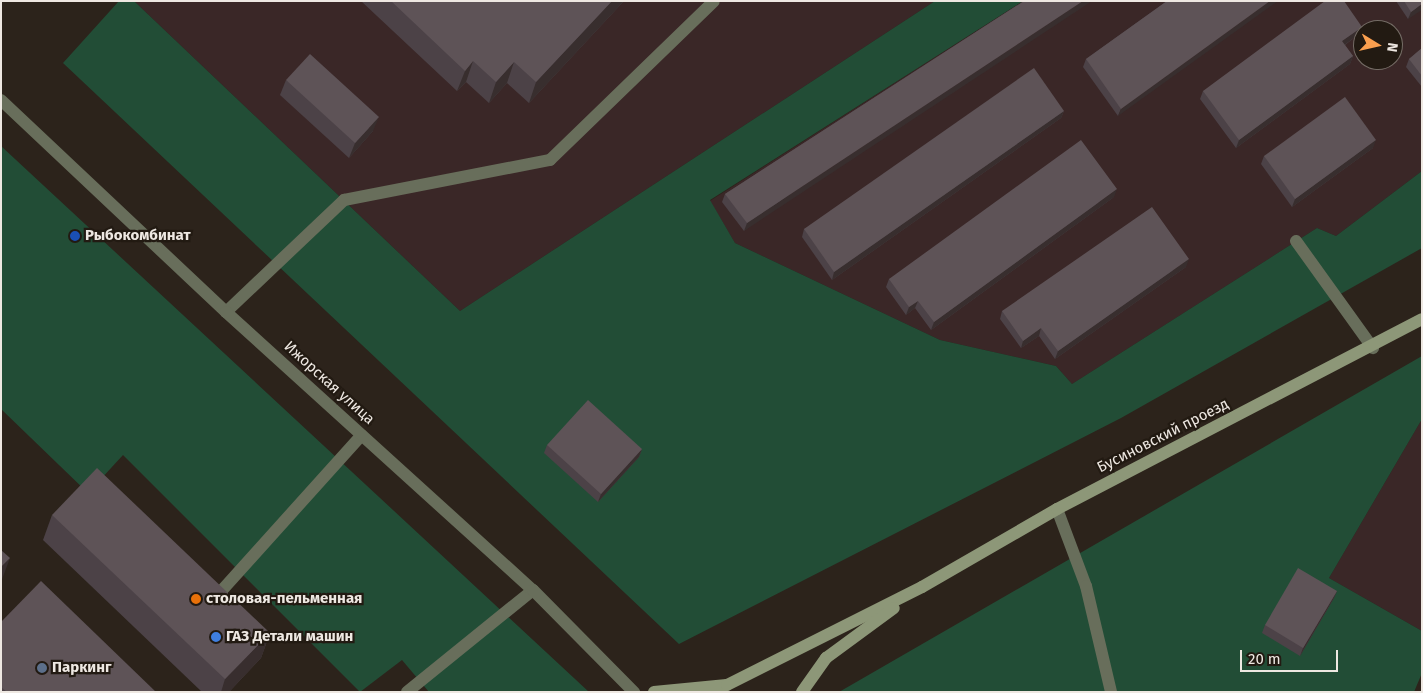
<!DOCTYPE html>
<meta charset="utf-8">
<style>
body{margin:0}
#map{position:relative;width:1423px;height:693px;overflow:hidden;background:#2c231b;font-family:"Fira Sans",sans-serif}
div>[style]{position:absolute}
.industrial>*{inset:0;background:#3a2727}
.green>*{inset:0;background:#224d36}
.service>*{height:12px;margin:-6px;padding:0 6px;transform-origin:6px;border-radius:6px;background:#686e5b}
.tertiary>*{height:12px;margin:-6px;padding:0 6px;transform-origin:6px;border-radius:6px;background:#686e5b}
.secondary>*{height:12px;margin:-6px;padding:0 6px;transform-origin:6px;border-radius:6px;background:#8d9778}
.wall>*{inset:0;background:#4c4247}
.shaded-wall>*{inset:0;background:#382e2e}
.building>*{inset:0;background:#5e5357}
.dots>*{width:14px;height:14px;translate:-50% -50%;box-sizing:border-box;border:2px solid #221a12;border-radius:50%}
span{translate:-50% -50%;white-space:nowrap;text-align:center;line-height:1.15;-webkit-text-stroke:4.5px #221a12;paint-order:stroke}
.poi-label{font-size:15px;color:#eee8e2;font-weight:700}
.left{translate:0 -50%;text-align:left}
.street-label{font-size:15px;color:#eee8e2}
.frame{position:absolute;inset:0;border:2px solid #eee8e2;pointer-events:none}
.north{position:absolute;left:1353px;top:20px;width:50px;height:50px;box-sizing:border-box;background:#221a12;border:1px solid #746c65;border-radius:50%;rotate:99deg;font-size:14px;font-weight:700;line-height:20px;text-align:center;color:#eee8e2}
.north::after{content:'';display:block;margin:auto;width:18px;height:22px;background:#fa9f4f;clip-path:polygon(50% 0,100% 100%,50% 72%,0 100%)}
.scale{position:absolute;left:1240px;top:650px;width:98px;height:22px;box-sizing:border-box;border:2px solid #eee8e2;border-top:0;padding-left:6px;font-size:15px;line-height:18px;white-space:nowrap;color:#eee8e2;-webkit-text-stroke:4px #221a12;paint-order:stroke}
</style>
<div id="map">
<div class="industrial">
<i style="clip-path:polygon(134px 1px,935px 1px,460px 311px)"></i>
<i style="clip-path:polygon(evenodd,1023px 1px,1422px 1px,1422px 171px,1336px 236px,1317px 228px,1072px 384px,1056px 366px,940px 340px,735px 243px,710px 201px,1023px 1px,1363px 30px,1393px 30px,1393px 60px,1363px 60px,1363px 30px)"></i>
<i style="clip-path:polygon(1422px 419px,1422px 631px,1329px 578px)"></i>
</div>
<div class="green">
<i style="clip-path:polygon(119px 1px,134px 1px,460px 311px,935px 1px,1023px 1px,710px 200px,735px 243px,940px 340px,1056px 366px,1072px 384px,1317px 228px,1336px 236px,1422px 171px,1422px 248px,1121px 418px,679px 644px,63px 63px)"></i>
<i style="clip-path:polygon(1px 146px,589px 692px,429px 692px,402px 660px,360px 692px,123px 455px,88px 493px,1px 409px)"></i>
<i style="clip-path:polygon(1422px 356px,1422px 419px,1329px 578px,1422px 631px,1422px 673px,1414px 692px,839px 692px)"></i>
</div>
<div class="service">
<i style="left:1296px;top:241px;width:132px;rotate:54.3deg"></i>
<i style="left:226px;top:312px;width:163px;rotate:-43.5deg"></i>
<i style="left:344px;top:200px;width:210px;rotate:-11deg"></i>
<i style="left:550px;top:160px;width:228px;rotate:-44.1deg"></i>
<i style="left:1057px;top:509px;width:82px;rotate:69.4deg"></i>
<i style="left:1086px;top:586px;width:109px;rotate:76.7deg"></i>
<i style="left:215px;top:598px;width:219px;rotate:-48deg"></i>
<i style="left:407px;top:692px;width:162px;rotate:-39deg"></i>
</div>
<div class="tertiary">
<i style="left:1px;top:100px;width:309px;rotate:43.3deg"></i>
<i style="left:226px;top:312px;width:414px;rotate:42.2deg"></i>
<i style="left:533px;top:590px;width:144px;rotate:45.3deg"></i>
</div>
<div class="secondary">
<i style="left:654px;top:692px;width:73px;rotate:-5.5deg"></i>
<i style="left:727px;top:685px;width:218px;rotate:-26.7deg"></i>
<i style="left:922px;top:587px;width:156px;rotate:-30deg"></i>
<i style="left:1057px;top:509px;width:411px;rotate:-27.5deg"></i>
<i style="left:802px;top:692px;width:42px;rotate:-54.8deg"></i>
<i style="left:826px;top:658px;width:84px;rotate:-36.3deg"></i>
</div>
<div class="wall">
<i style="clip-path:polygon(361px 1px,624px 1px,529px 103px,507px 83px,489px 103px,466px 82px,457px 91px)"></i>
<i style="clip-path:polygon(1024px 1px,744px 231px,722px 202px,725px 194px)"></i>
<i style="clip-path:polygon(1167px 1px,1118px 116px,1083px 67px,1086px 59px)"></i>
<i style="clip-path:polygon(1396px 1px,1422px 1px,1408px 19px)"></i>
<i style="clip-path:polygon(1362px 27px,1359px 34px,1345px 45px,1353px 56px,1350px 64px,1236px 148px,1200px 99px,1203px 91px)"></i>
<i style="clip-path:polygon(1422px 48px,1422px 87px,1406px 67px,1409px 59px)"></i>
<i style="clip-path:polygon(286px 80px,373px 131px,349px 158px,280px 95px)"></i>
<i style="clip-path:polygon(1064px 111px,1061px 118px,832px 280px,802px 237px,804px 229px)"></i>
<i style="clip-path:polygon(1373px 148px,1292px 207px,1261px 164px,1264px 156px)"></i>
<i style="clip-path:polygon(1114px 197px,931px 330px,915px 308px,906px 315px,886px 287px,889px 279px)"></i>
<i style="clip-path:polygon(1186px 267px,1055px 359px,1039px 336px,1021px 348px,1000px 319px,1002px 311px)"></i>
<i style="clip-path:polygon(547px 445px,642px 449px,639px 457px,598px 502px,544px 453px)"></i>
<i style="clip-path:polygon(52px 515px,270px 633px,261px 658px,229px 692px,202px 692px,43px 540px)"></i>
<i style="clip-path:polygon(1337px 591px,1334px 598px,1300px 656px,1262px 633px,1265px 625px)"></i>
<i style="clip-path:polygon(1px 622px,156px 692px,1px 692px)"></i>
</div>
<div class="shaded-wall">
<i style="clip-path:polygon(612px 1px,624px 1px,529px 103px,536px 82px)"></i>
<i style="clip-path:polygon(1083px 1px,1092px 1px,744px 231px,747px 223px)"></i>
<i style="clip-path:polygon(1270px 1px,1278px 1px,1118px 116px,1121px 109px)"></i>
<i style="clip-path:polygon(1422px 4px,1422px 10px,1408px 19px,1411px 12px)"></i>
<i style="clip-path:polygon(1362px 27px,1359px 34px,1339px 49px,1342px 41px)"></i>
<i style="clip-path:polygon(1353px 56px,1350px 64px,1236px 148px,1239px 140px)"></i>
<i style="clip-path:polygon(473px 61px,466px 82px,457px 91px,465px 71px)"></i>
<i style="clip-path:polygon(514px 62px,507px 83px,489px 103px,496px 82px)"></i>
<i style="clip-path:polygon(1064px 111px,1061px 118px,832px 280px,834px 272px)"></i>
<i style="clip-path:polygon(379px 117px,373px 131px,349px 158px,355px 143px)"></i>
<i style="clip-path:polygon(1376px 140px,1373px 148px,1292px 207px,1295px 199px)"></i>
<i style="clip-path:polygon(1117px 189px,1114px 197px,931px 330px,934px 322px)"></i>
<i style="clip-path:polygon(1189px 259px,1186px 267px,1055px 359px,1058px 351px)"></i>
<i style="clip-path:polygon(918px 301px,915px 308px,906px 315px,909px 307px)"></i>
<i style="clip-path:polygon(1041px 328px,1039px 336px,1021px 348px,1023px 341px)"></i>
<i style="clip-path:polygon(642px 449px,639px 457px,598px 502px,601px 494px)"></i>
<i style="clip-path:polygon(10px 558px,1px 582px,1px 567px)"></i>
<i style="clip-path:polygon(1337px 591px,1334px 598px,1300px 656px,1303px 648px)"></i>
<i style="clip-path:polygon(270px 633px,261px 658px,229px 692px,221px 692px,225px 679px)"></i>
</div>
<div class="building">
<i style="clip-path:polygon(391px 1px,612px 1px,536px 82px,514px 62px,496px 82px,473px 61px,465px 71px)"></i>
<i style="clip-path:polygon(1024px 1px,1083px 1px,747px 223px,725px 194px)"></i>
<i style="clip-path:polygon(1167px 1px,1270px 1px,1121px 109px,1086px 59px)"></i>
<i style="clip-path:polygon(1325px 1px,1344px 1px,1362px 27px,1342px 41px,1353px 56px,1239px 140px,1203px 91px)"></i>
<i style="clip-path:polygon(1404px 1px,1422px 1px,1422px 4px,1411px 12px)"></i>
<i style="clip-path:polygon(1422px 48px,1422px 76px,1409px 59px)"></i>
<i style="clip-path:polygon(310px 54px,379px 117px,355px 143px,286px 80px)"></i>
<i style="clip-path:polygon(1034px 68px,1064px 111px,834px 272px,804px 229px)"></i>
<i style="clip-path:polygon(1345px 97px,1376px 140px,1295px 199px,1264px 156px)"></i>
<i style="clip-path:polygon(1081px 140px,1117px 189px,934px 322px,918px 301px,909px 307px,889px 279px)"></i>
<i style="clip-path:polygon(1152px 207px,1189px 259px,1058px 351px,1041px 328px,1023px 341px,1002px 311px)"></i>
<i style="clip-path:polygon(588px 400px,642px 449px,601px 494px,547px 445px)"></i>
<i style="clip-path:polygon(97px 468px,270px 633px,225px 679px,52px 515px)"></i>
<i style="clip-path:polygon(1px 550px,10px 558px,1px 567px)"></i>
<i style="clip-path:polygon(1298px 568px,1337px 591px,1303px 648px,1265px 625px)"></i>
<i style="clip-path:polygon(41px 581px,156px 692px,7px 692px,1px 687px,1px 622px)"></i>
</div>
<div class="dots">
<i style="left:75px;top:236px;background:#1a4fb4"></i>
<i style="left:196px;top:599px;background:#e8710a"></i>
<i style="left:216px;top:637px;background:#3f7fe0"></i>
<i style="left:42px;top:668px;background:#5c6f8a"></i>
</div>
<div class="poi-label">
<span class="left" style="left:85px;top:236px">Рыбокомбинат</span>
<span class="left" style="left:206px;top:599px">столовая-пельменная</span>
<span class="left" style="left:226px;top:637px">ГАЗ Детали машин</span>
<span class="left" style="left:52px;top:668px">Паркинг</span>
</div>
<div class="street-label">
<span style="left:329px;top:383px;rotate:42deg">Ижорская улица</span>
<span style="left:1163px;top:436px;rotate:-27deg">Бусиновский проезд</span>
</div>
<div class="frame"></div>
<div class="north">N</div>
<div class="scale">20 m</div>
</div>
